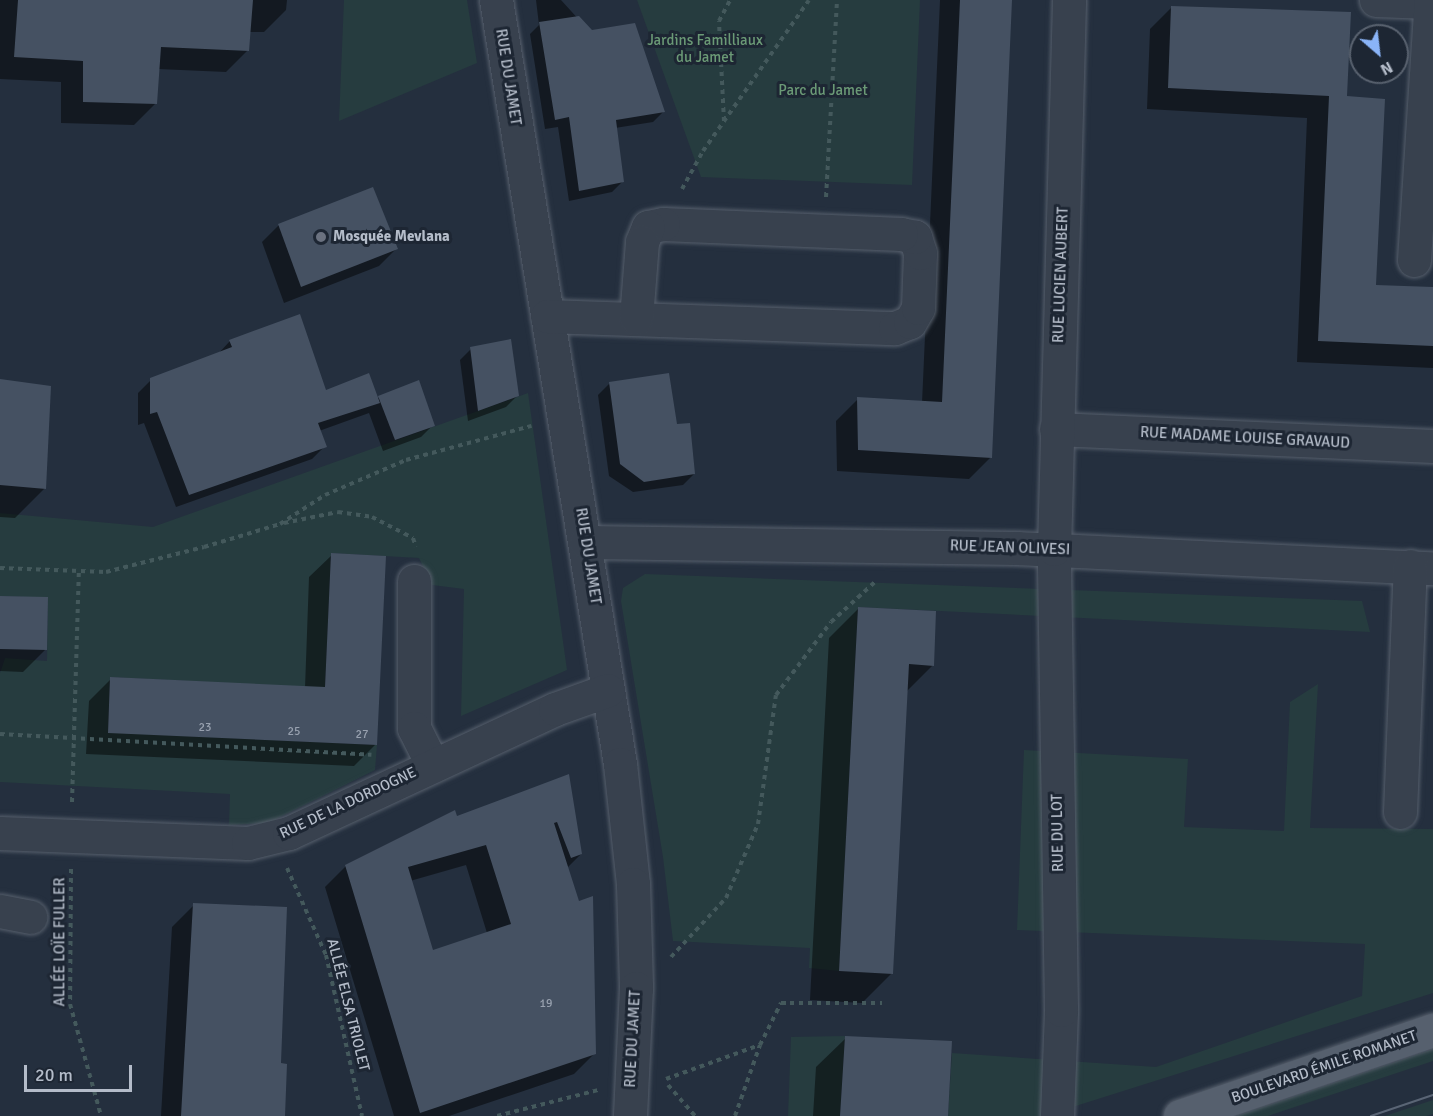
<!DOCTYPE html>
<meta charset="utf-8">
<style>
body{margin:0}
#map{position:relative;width:1433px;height:1116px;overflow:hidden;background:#242f3e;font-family:Signika,sans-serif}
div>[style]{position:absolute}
.green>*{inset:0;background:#263c3f}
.shadow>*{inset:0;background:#0007}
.building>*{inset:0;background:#455162}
.path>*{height:4px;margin-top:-2px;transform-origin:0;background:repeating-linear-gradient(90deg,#44595c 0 4.5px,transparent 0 9px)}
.roads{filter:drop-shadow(0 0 2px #565f6c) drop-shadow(0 0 2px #565f6c)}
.minor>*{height:33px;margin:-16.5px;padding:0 16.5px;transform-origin:16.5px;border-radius:16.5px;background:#38414e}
.major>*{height:33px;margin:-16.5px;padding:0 16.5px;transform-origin:16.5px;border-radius:16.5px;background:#56606e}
.tram>*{height:1.5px;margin:-0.75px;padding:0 0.75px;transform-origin:0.75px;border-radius:0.75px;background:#5a6575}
.dots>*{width:16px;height:16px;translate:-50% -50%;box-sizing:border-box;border:3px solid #1d2633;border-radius:50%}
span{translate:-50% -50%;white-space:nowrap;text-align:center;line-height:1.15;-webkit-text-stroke:6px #1d2633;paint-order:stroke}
.number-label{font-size:12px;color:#98a1af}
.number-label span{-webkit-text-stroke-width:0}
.park-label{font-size:15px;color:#6b9a76}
.street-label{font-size:15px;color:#b4bcc9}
.poi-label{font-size:15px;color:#b4bcc9;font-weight:700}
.left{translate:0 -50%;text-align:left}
.north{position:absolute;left:1349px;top:24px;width:60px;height:60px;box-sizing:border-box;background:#1d2633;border:2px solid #59626f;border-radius:50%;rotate:152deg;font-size:16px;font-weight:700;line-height:24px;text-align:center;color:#b4bcc9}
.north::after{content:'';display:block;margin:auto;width:21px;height:27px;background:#8ab4f8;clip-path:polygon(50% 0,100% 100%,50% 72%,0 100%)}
.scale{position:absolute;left:24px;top:1065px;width:108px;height:27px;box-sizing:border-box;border:3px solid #b4bcc9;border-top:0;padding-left:8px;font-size:18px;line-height:21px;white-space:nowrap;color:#b4bcc9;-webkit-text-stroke:4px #1d2633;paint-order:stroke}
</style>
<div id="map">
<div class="green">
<i style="clip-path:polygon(344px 0,467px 0,477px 63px,339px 121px)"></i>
<i style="clip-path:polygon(637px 0,920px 0,912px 185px,701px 177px)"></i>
<i style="clip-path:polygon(528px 393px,567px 670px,461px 716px,464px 589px,432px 585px,419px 558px,331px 553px,325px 688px,110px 677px,108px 732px,377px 745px,375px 770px,268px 823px,229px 825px,230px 794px,0 782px,0 673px,5px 658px,47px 661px,48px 598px,0 596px,0 513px,153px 527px)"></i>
<i style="clip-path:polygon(645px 574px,1362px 601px,1370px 632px,858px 607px,839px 971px,809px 968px,810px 948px,673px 941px,663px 857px,621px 601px,623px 588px)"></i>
<i style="clip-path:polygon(1318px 684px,1310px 828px,1433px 829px,1433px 993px,1044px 1116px,948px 1116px,952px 1053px,1156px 1067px,1362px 996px,1365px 944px,1017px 930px,1024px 750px,1188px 759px,1184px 827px,1284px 831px,1290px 702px)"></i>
<i style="clip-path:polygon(845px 1036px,840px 1116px,788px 1116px,791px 1037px)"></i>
<i style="clip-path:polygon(1433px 1049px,1433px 1061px,1268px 1116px,1236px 1116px)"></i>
<i style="clip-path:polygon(1433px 1100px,1433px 1114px,1426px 1116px,1385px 1116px)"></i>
</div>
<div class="shadow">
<i style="clip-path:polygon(0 0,287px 0,286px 10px,264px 32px,249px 32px,248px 50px,226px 72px,158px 69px,156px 103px,134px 125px,61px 123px,61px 82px,0 79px)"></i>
<i style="clip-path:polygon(536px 0,561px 0,663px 112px,653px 122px,615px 128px,622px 182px,612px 192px,569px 201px,558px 127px,545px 129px,530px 34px,539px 25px)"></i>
<i style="clip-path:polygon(940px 0,1011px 0,991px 457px,969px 479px,837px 471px,836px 421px,858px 399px,922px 403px)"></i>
<i style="clip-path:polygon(1172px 7px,1346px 97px,1375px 286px,1433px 289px,1433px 368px,1297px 362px,1307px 118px,1147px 109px,1150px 29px)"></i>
<i style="clip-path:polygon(279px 225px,396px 249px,379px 266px,284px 303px,262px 242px)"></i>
<i style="clip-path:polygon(230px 341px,325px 392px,379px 398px,433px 425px,421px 437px,383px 451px,369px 413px,319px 431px,325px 446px,312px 459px,176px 507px,144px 423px,138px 425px,138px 393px,151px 380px,217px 355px)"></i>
<i style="clip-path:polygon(471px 349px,517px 396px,506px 407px,468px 421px,460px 360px)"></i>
<i style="clip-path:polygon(0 381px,45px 488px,15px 518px,0 517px)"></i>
<i style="clip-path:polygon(609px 384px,675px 426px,694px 474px,683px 485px,633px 492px,609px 476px,598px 395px)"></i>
<i style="clip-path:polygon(332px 555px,376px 744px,354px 766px,86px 754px,89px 701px,111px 679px,305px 688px,309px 577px)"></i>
<i style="clip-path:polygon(0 597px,45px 650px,23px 672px,0 671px)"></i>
<i style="clip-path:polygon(859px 608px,933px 665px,906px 692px,892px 973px,862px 1003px,810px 1000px,829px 638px)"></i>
<i style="clip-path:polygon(evenodd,568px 776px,581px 854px,567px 868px,595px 1053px,574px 1074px,449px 1116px,394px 1116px,325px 887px,346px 866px,456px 818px,568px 776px,466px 865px,487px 933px,432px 952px,410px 881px,466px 865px)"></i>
<i style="clip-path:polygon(194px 905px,279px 1065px,283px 1116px,161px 1116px,172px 927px)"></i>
<i style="clip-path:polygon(846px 1038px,947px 1116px,813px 1116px,816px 1067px)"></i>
</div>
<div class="building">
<i style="clip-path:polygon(18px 0,253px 0,249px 51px,161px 47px,157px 104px,83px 102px,83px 61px,14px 57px)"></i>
<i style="clip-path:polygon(960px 0,1012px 0,992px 458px,858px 450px,857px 397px,942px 402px)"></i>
<i style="clip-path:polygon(1171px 6px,1351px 12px,1347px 96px,1385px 99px,1376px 285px,1433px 287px,1433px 346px,1318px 341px,1329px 96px,1168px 88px)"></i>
<i style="clip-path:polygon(579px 16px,592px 30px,635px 23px,665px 112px,616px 120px,624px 182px,579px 191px,569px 117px,555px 120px,539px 22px)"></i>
<i style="clip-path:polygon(373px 187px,398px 249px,301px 287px,278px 224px)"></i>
<i style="clip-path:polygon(300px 314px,326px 390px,369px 373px,380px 403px,318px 423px,327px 447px,189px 495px,157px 412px,150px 414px,150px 378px,232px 347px,229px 340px)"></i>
<i style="clip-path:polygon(511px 339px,519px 396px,478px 411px,470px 347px)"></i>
<i style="clip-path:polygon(669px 373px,677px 424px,690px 423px,695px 474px,644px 482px,620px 464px,609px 382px)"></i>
<i style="clip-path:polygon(0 379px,51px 386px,46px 489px,0 485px)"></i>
<i style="clip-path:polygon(419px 380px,435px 426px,395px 440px,378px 396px)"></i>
<i style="clip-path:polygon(331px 553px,386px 556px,377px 745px,108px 733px,110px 677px,325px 687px)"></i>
<i style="clip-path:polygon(0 596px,48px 597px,47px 650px,0 649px)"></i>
<i style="clip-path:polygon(858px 607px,936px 611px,934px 666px,909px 664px,893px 974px,839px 971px)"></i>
<i style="clip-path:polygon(evenodd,569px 774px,582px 854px,571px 858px,557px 822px,554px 823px,579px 901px,593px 896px,596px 1054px,420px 1113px,345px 865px,455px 810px,457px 816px,569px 774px,486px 845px,511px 924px,433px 950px,408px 867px,486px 845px)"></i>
<i style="clip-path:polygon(193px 903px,287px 907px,281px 1063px,287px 1064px,285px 1116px,181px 1116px)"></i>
<i style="clip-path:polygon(845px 1036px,952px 1041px,948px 1116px,840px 1116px)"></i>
</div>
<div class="path">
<i style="left:724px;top:121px;width:100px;rotate:-92.9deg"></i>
<i style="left:719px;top:21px;width:24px;rotate:-62deg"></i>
<i style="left:682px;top:189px;width:43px;rotate:-61.1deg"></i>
<i style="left:703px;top:151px;width:184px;rotate:-54.9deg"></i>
<i style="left:826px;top:197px;width:197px;rotate:-86.8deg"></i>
<i style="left:284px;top:523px;width:55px;rotate:-11.5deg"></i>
<i style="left:338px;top:512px;width:34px;rotate:8deg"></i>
<i style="left:372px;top:517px;width:46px;rotate:27.1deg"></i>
<i style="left:413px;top:538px;width:9px;rotate:72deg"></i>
<i style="left:0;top:568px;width:106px;rotate:2.2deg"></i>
<i style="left:106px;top:572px;width:101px;rotate:-14.3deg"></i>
<i style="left:204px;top:547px;width:79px;rotate:-16.8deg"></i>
<i style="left:280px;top:524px;width:54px;rotate:-32.8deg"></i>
<i style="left:325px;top:495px;width:88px;rotate:-23.4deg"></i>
<i style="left:406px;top:460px;width:130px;rotate:-15.2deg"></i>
<i style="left:0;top:734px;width:372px;rotate:3.2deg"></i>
<i style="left:72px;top:802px;width:230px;rotate:-88.3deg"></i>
<i style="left:287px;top:868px;width:95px;rotate:65.9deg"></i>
<i style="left:326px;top:955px;width:165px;rotate:77.4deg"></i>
<i style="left:71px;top:869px;width:135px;rotate:90.4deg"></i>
<i style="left:70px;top:1004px;width:116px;rotate:74.5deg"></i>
<i style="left:671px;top:957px;width:81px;rotate:-47deg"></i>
<i style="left:726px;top:898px;width:81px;rotate:-66.6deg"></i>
<i style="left:758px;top:824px;width:130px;rotate:-82.1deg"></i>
<i style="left:776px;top:695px;width:91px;rotate:-53deg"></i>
<i style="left:831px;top:622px;width:59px;rotate:-42.3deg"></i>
<i style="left:666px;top:1079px;width:100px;rotate:-19.9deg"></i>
<i style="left:760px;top:1045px;width:47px;rotate:-63.4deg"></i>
<i style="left:781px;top:1003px;width:101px"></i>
<i style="left:668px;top:1085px;width:41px;rotate:48.9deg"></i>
<i style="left:497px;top:1116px;width:104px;rotate:-14.4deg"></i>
<i style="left:735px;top:1116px;width:75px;rotate:-70.6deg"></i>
</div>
<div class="roads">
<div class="minor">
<i style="left:496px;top:0;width:774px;rotate:80.78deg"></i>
<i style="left:620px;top:764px;width:121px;rotate:83.8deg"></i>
<i style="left:633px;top:884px;width:104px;rotate:88.3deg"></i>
<i style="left:636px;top:988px;width:128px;rotate:92.7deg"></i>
<i style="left:1376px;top:0;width:54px;rotate:2.1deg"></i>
<i style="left:1414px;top:260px;width:261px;rotate:-86.3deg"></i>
<i style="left:547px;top:316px;width:348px;rotate:2deg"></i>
<i style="left:895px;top:328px;width:16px;rotate:-22deg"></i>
<i style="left:910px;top:322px;width:16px;rotate:-60deg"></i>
<i style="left:918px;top:308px;width:55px;rotate:-87.9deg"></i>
<i style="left:920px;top:253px;width:17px;rotate:-107deg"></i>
<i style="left:915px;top:237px;width:14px;rotate:-168deg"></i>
<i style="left:901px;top:234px;width:238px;rotate:-177.6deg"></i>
<i style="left:663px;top:224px;width:15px;rotate:169deg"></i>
<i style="left:648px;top:227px;width:16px;rotate:112deg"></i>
<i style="left:642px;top:242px;width:76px;rotate:94.5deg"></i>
<i style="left:1056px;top:429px;width:377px;rotate:2.6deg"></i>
<i style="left:586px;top:542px;width:431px;rotate:0.8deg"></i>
<i style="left:1017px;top:548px;width:416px;rotate:2.8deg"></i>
<i style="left:414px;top:581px;width:147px;rotate:90deg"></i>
<i style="left:414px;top:728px;width:40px;rotate:63.4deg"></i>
<i style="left:1400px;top:812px;width:246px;rotate:-87.7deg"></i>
<i style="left:0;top:833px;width:248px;rotate:2.3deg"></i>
<i style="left:248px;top:843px;width:42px;rotate:-13.7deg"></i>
<i style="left:289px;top:833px;width:293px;rotate:-25deg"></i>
<i style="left:555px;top:709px;width:56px;rotate:-19.7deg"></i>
<i style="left:0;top:911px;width:31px;rotate:11deg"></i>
<i style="left:1057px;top:1116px;width:106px;rotate:-87.8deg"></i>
<i style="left:1061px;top:1010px;width:461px;rotate:-90.9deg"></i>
<i style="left:1054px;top:549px;width:549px;rotate:-88.43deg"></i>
</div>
<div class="major">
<i style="left:1180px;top:1116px;width:267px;rotate:-18.8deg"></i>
</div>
</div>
<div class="tram">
<i style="left:1371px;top:1116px;width:65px;rotate:-18.7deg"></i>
</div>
<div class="dots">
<i style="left:321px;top:237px;background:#6b7280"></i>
</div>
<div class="number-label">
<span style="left:205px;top:728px">23</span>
<span style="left:294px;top:732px">25</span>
<span style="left:362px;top:735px">27</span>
<span style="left:546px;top:1004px">19</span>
</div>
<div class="park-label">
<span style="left:705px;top:49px">Jardins Familliaux<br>du Jamet</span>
<span style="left:823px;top:91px">Parc du Jamet</span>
</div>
<div class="street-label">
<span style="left:508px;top:77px;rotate:81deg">RUE DU JAMET</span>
<span style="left:1061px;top:275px;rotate:-88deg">RUE LUCIEN AUBERT</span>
<span style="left:1245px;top:438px;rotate:3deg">RUE MADAME LOUISE GRAVAUD</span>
<span style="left:1010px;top:548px;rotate:2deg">RUE JEAN OLIVESI</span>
<span style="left:588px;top:556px;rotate:81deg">RUE DU JAMET</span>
<span style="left:348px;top:803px;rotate:-25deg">RUE DE LA DORDOGNE</span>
<span style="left:1058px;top:833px;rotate:-91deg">RUE DU LOT</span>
<span style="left:60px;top:942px;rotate:-90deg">ALLÉE LOÏE FULLER</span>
<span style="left:348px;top:1005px;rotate:76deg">ALLÉE ELSA TRIOLET</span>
<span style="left:633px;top:1039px;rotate:-87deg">RUE DU JAMET</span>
<span style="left:1324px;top:1067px;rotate:-19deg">BOULEVARD ÉMILE ROMANET</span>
</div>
<div class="poi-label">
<span class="left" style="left:333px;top:237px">Mosquée Mevlana</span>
</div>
<div class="north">N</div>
<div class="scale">20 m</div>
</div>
